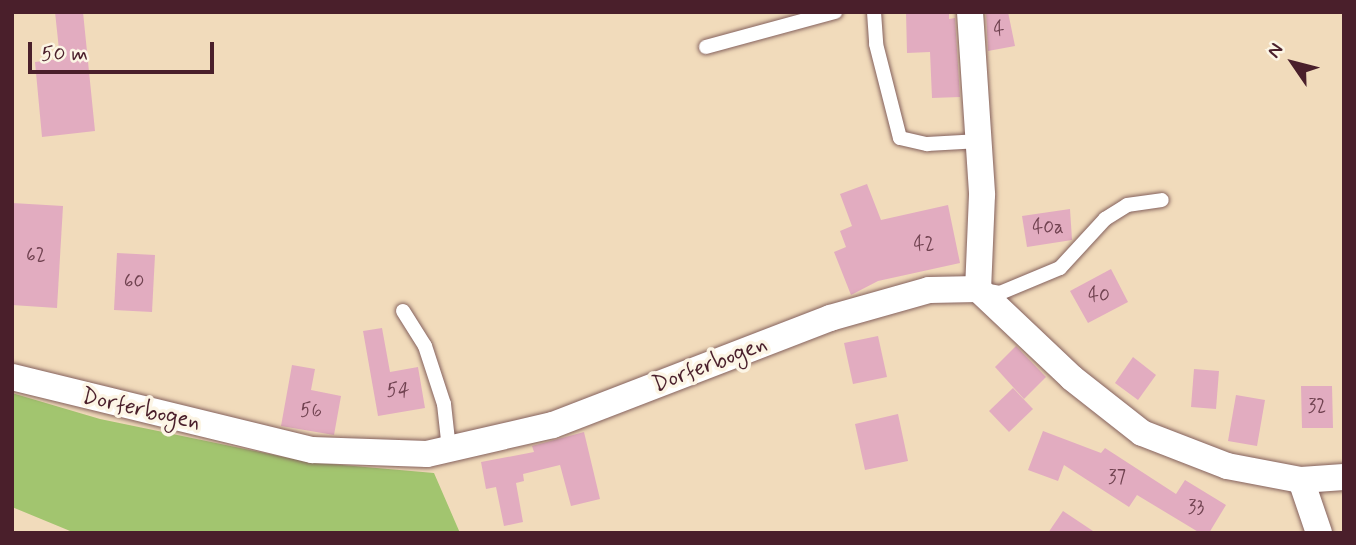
<!DOCTYPE html>
<style>
body{margin:0}
#map{position:relative;width:1356px;height:545px;overflow:hidden;background:#f1dbbb;font-family:Mynerve,sans-serif}
div>[style]{position:absolute}
.green>*{inset:0;background:#a2c56f}
.building>*{inset:0;background:#e2acc0}
.roads{filter:drop-shadow(0 0 2px #84615d) drop-shadow(0 0 2px #84615d)}
.lane>*{height:14px;margin:-7px;padding:0 7px;transform-origin:7px;border-radius:7px;background:#fff}
.street>*{height:26px;margin:-13px;padding:0 13px;transform-origin:13px;border-radius:13px;background:#fff}
span{translate:-50% -50%;white-space:nowrap;text-align:center;line-height:1.15;-webkit-text-stroke:7px #fcf5e5;paint-order:stroke}
.number-label{font-size:19px;color:#704250}
.number-label span{-webkit-text-stroke-width:0}
.street-label{font-size:23px;color:#4a1f2b}
.frame{position:absolute;inset:0;border:14px solid #4a1f2b;pointer-events:none}
.north{position:absolute;left:1258px;top:28px;width:70px;height:70px;-webkit-text-stroke:5px #fcf5e5;paint-order:stroke;rotate:305deg;font-size:19px;font-weight:700;line-height:28px;text-align:center;color:#4a1f2b}
.north::after{content:'';display:block;margin:auto;width:24px;height:32px;background:#4a1f2b;clip-path:polygon(50% 0,100% 100%,50% 72%,0 100%)}
.scale{position:absolute;left:28px;top:42px;width:186px;height:32px;box-sizing:border-box;border:4px solid #4a1f2b;border-top:0;padding-left:9px;font-size:21px;line-height:24px;white-space:nowrap;color:#4a1f2b;-webkit-text-stroke:5px #fcf5e5;paint-order:stroke}
</style>
<div id="map">
<div class="green">
<i style="clip-path:polygon(12px 393px,100px 419px,308px 462px,434px 473px,460px 533px,75px 533px,12px 507px)"></i>
</div>
<div class="building">
<i style="clip-path:polygon(55px 12px,83px 12px,95px 131px,42px 137px,35px 62px,60px 59px)"></i>
<i style="clip-path:polygon(906px 12px,949px 12px,949px 19px,955px 18px,960px 97px,932px 98px,930px 52px,907px 53px)"></i>
<i style="clip-path:polygon(986px 12px,1008px 12px,1015px 46px,988px 51px)"></i>
<i style="clip-path:polygon(867px 184px,881px 220px,948px 205px,960px 263px,878px 281px,851px 295px,834px 252px,846px 247px,840px 231px,852px 226px,840px 194px)"></i>
<i style="clip-path:polygon(12px 203px,63px 206px,57px 308px,12px 305px)"></i>
<i style="clip-path:polygon(1070px 209px,1072px 240px,1027px 247px,1022px 216px)"></i>
<i style="clip-path:polygon(117px 253px,155px 255px,152px 312px,114px 310px)"></i>
<i style="clip-path:polygon(1111px 269px,1128px 302px,1088px 323px,1070px 291px)"></i>
<i style="clip-path:polygon(382px 328px,390px 372px,418px 367px,425px 408px,378px 416px,363px 331px)"></i>
<i style="clip-path:polygon(878px 336px,887px 377px,853px 384px,844px 343px)"></i>
<i style="clip-path:polygon(1016px 346px,1046px 377px,1024px 399px,995px 367px)"></i>
<i style="clip-path:polygon(1133px 357px,1156px 375px,1138px 400px,1115px 383px)"></i>
<i style="clip-path:polygon(292px 365px,315px 369px,311px 390px,341px 396px,334px 435px,281px 426px)"></i>
<i style="clip-path:polygon(1194px 369px,1219px 371px,1216px 409px,1191px 407px)"></i>
<i style="clip-path:polygon(1301px 386px,1332px 386px,1333px 428px,1302px 428px)"></i>
<i style="clip-path:polygon(1013px 388px,1033px 409px,1009px 432px,989px 411px)"></i>
<i style="clip-path:polygon(1236px 395px,1265px 400px,1257px 446px,1228px 441px)"></i>
<i style="clip-path:polygon(898px 414px,908px 461px,865px 470px,855px 424px)"></i>
<i style="clip-path:polygon(1043px 431px,1101px 453px,1105px 448px,1176px 494px,1185px 480px,1226px 505px,1209px 533px,1200px 533px,1137px 495px,1129px 507px,1064px 465px,1058px 481px,1028px 470px)"></i>
<i style="clip-path:polygon(584px 432px,600px 499px,571px 506px,560px 465px,523px 474px,524px 481px,516px 483px,523px 522px,504px 526px,496px 487px,486px 489px,481px 462px,534px 452px,532px 446px)"></i>
<i style="clip-path:polygon(1063px 511px,1096px 533px,1048px 533px)"></i>
</div>
<div class="roads">
<div class="lane">
<i style="left:874px;top:12px;width:32px;rotate:86deg"></i>
<i style="left:876px;top:44px;width:97px;rotate:75.7deg"></i>
<i style="left:900px;top:138px;width:28px;rotate:13deg"></i>
<i style="left:927px;top:144px;width:53px;rotate:-3.2deg"></i>
<i style="left:706px;top:47px;width:134px;rotate:-15.2deg"></i>
<i style="left:983px;top:290px;width:17px;rotate:10deg"></i>
<i style="left:1000px;top:293px;width:65px;rotate:-22.6deg"></i>
<i style="left:1060px;top:268px;width:67px;rotate:-47.4deg"></i>
<i style="left:1105px;top:219px;width:26px;rotate:-32deg"></i>
<i style="left:1127px;top:205px;width:35px;rotate:-8deg"></i>
<i style="left:403px;top:311px;width:41px;rotate:57.8deg"></i>
<i style="left:425px;top:346px;width:61px;rotate:71.9deg"></i>
<i style="left:444px;top:404px;width:45px;rotate:83.7deg"></i>
</div>
<div class="street">
<i style="left:970px;top:12px;width:183px;rotate:86.2deg"></i>
<i style="left:982px;top:195px;width:94px;rotate:92.4deg"></i>
<i style="left:12px;top:377px;width:309px;rotate:13.7deg"></i>
<i style="left:312px;top:450px;width:115px;rotate:2deg"></i>
<i style="left:427px;top:454px;width:129px;rotate:-13deg"></i>
<i style="left:553px;top:425px;width:297px;rotate:-21.1deg"></i>
<i style="left:830px;top:318px;width:103px;rotate:-15.8deg"></i>
<i style="left:929px;top:290px;width:49px;rotate:-1.2deg"></i>
<i style="left:978px;top:289px;width:129px;rotate:43.4deg"></i>
<i style="left:1072px;top:378px;width:89px;rotate:38.2deg"></i>
<i style="left:1142px;top:433px;width:91px;rotate:21.2deg"></i>
<i style="left:1227px;top:466px;width:75px;rotate:10.7deg"></i>
<i style="left:1301px;top:480px;width:56px;rotate:71.2deg"></i>
<i style="left:1301px;top:480px;width:43px;rotate:-4deg"></i>
</div>
</div>
<div class="number-label">
<span style="left:999px;top:30px">4</span>
<span style="left:1048px;top:228px">40a</span>
<span style="left:924px;top:245px">42</span>
<span style="left:36px;top:256px">62</span>
<span style="left:134px;top:282px">60</span>
<span style="left:1099px;top:296px">40</span>
<span style="left:398px;top:391px">54</span>
<span style="left:1317px;top:407px">32</span>
<span style="left:311px;top:411px">56</span>
<span style="left:1117px;top:478px">37</span>
<span style="left:1196px;top:508px">33</span>
</div>
<div class="street-label">
<span style="left:710px;top:365px;rotate:-21deg">Dorferbogen</span>
<span style="left:141px;top:410px;rotate:13deg">Dorferbogen</span>
</div>
<div class="frame"></div>
<div class="north">N</div>
<div class="scale">50 m</div>
</div>
